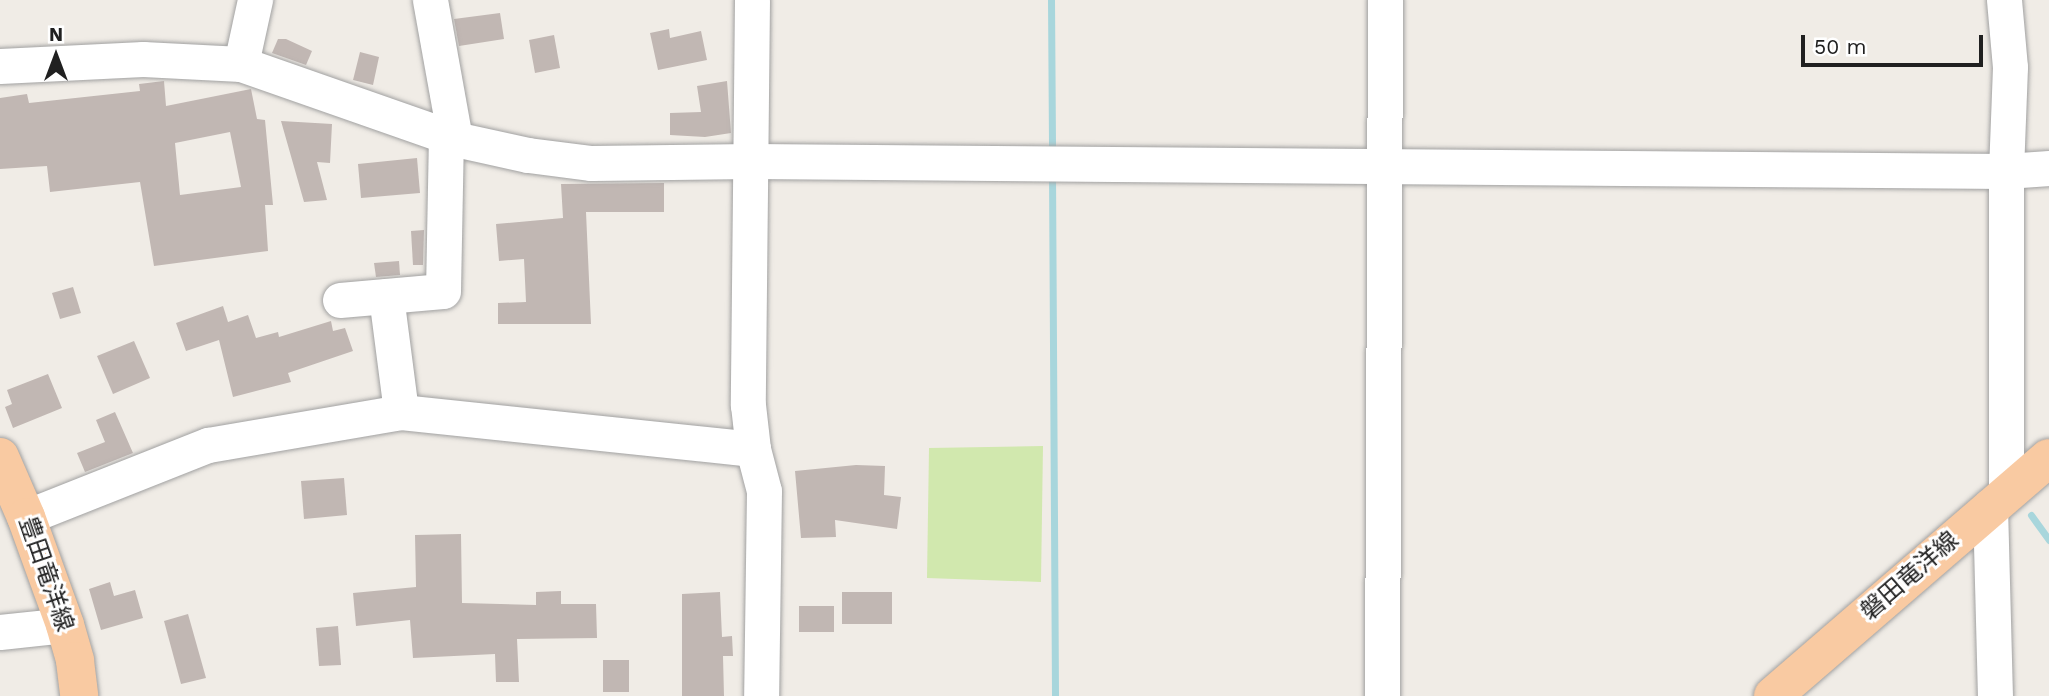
<!DOCTYPE html>
<meta charset="utf-8">
<style>
body{margin:0}
#map{position:relative;width:2049px;height:696px;overflow:hidden;background:#f0ece6;font-family:"Work Sans","Noto Sans JP",sans-serif}
div>[style]{position:absolute}
.grass>*{inset:0;background:#d1e8ae}
.stream>*{height:7px;margin:-3.5px;padding:0 3.5px;transform-origin:3.5px;border-radius:3.5px;background:#a8d6dc}
.building>*{inset:0;background:#c1b7b3}
.roads{filter:drop-shadow(0 0 2px #a1a1a1) drop-shadow(0 0 2px #a1a1a1)}
.minor>*{height:35px;margin:-17.5px;padding:0 17.5px;transform-origin:17.5px;border-radius:17.5px;background:#fff}
.major>*{height:38px;margin:-19px;padding:0 19px;transform-origin:19px;border-radius:19px;background:#f9caa2}
span{translate:-50% -50%;white-space:nowrap;text-align:center;line-height:1.15;-webkit-text-stroke:6px #fff;paint-order:stroke}
.street-label{font-size:24px;color:#202020}
.north{position:absolute;left:21px;top:21px;width:70px;height:70px;-webkit-text-stroke:5px #fff;paint-order:stroke;rotate:0deg;font-size:19px;font-weight:700;line-height:28px;text-align:center;color:#202020}
.north::after{content:'';display:block;margin:auto;width:24px;height:32px;background:#202020;clip-path:polygon(50% 0,100% 100%,50% 72%,0 100%)}
.scale{position:absolute;left:1801px;top:35px;width:182px;height:32px;box-sizing:border-box;border:4px solid #202020;border-top:0;padding-left:9px;font-size:21px;line-height:24px;white-space:nowrap;color:#202020;-webkit-text-stroke:5px #fff;paint-order:stroke}
</style>
<div id="map">
<div class="grass">
<i style="clip-path:polygon(1043px 446px,1041px 582px,927px 578px,929px 448px)"></i>
</div>
<div class="stream">
<i style="left:1051px;top:0;width:153px;rotate:89.6deg"></i>
<i style="left:1052px;top:172px;width:524px;rotate:89.67deg"></i>
<i style="left:2031px;top:515px;width:31px;rotate:54deg"></i>
</div>
<div class="building">
<i style="clip-path:polygon(500px 13px,504px 39px,459px 46px,454px 19px)"></i>
<i style="clip-path:polygon(669px 29px,670px 38px,701px 31px,707px 60px,658px 70px,650px 33px)"></i>
<i style="clip-path:polygon(554px 35px,560px 68px,535px 73px,529px 40px)"></i>
<i style="clip-path:polygon(278px 39px,286px 39px,312px 51px,306px 65px,272px 53px)"></i>
<i style="clip-path:polygon(360px 52px,379px 57px,373px 85px,353px 80px)"></i>
<i style="clip-path:polygon(evenodd,164px 81px,166px 106px,251px 89px,257px 119px,265px 120px,273px 205px,265px 205px,268px 251px,154px 266px,140px 182px,50px 192px,47px 166px,0 169px,0 98px,27px 94px,29px 103px,140px 91px,139px 84px,164px 81px,230px 132px,241px 187px,180px 195px,175px 143px,230px 132px)"></i>
<i style="clip-path:polygon(727px 81px,731px 133px,705px 137px,670px 135px,670px 113px,701px 112px,697px 86px)"></i>
<i style="clip-path:polygon(281px 121px,332px 124px,330px 163px,317px 162px,327px 200px,304px 202px)"></i>
<i style="clip-path:polygon(417px 158px,420px 193px,361px 198px,358px 164px)"></i>
<i style="clip-path:polygon(664px 183px,664px 212px,586px 212px,591px 324px,498px 324px,498px 303px,526px 302px,524px 259px,499px 261px,496px 224px,563px 218px,561px 184px)"></i>
<i style="clip-path:polygon(424px 230px,423px 265px,413px 265px,411px 231px)"></i>
<i style="clip-path:polygon(399px 261px,400px 275px,376px 277px,374px 263px)"></i>
<i style="clip-path:polygon(73px 287px,81px 313px,60px 319px,52px 293px)"></i>
<i style="clip-path:polygon(223px 306px,228px 322px,248px 315px,256px 338px,278px 332px,279px 337px,331px 321px,333px 331px,345px 328px,353px 351px,288px 373px,291px 382px,233px 397px,219px 340px,186px 351px,176px 323px)"></i>
<i style="clip-path:polygon(134px 341px,150px 378px,113px 394px,97px 356px)"></i>
<i style="clip-path:polygon(48px 374px,62px 408px,13px 428px,5px 407px,12px 404px,7px 390px)"></i>
<i style="clip-path:polygon(115px 412px,133px 453px,85px 472px,77px 453px,105px 442px,96px 420px)"></i>
<i style="clip-path:polygon(856px 465px,885px 466px,884px 495px,901px 497px,897px 529px,835px 520px,836px 537px,801px 538px,795px 471px)"></i>
<i style="clip-path:polygon(344px 478px,347px 515px,304px 519px,301px 481px)"></i>
<i style="clip-path:polygon(461px 534px,462px 603px,536px 605px,536px 592px,561px 591px,561px 604px,596px 604px,597px 638px,517px 639px,519px 682px,496px 682px,495px 654px,413px 658px,410px 620px,356px 626px,353px 593px,416px 587px,415px 535px)"></i>
<i style="clip-path:polygon(110px 582px,114px 596px,135px 590px,143px 618px,101px 630px,89px 589px)"></i>
<i style="clip-path:polygon(720px 592px,722px 637px,732px 636px,733px 656px,723px 656px,724px 696px,682px 696px,682px 594px)"></i>
<i style="clip-path:polygon(842px 592px,892px 592px,892px 624px,842px 624px)"></i>
<i style="clip-path:polygon(799px 606px,834px 606px,834px 632px,799px 632px)"></i>
<i style="clip-path:polygon(188px 614px,206px 678px,181px 684px,164px 621px)"></i>
<i style="clip-path:polygon(338px 626px,341px 665px,319px 666px,316px 628px)"></i>
<i style="clip-path:polygon(603px 660px,629px 660px,629px 692px,603px 692px)"></i>
</div>
<div class="roads">
<div class="minor">
<i style="left:430px;top:0;width:141px;rotate:79.8deg"></i>
<i style="left:752px;top:0;width:405px;rotate:90.6deg"></i>
<i style="left:748px;top:405px;width:44px;rotate:83.5deg"></i>
<i style="left:753px;top:449px;width:43px;rotate:75.3deg"></i>
<i style="left:764px;top:491px;width:205px;rotate:90.8deg"></i>
<i style="left:2004px;top:0;width:67px;rotate:84.9deg"></i>
<i style="left:2010px;top:67px;width:104px;rotate:92.2deg"></i>
<i style="left:2006px;top:171px;width:322px;rotate:90deg"></i>
<i style="left:241px;top:64px;width:66px;rotate:-77.7deg"></i>
<i style="left:0;top:66px;width:143px;rotate:-2.8deg"></i>
<i style="left:143px;top:59px;width:98px;rotate:2.9deg"></i>
<i style="left:241px;top:64px;width:227px;rotate:19.3deg"></i>
<i style="left:455px;top:139px;width:75px;rotate:12.4deg"></i>
<i style="left:528px;top:155px;width:64px;rotate:7.2deg"></i>
<i style="left:591px;top:163px;width:161px;rotate:-0.7deg"></i>
<i style="left:752px;top:161px;width:1254px;rotate:0.46deg"></i>
<i style="left:2006px;top:171px;width:43px;rotate:-4deg"></i>
<i style="left:386px;top:296px;width:117px;rotate:82.6deg"></i>
<i style="left:340px;top:300px;width:103px;rotate:-5deg"></i>
<i style="left:443px;top:291px;width:155px;rotate:-88.9deg"></i>
<i style="left:1990px;top:506px;width:190px;rotate:88.5deg"></i>
<i style="left:26px;top:517px;width:196px;rotate:-21.6deg"></i>
<i style="left:208px;top:445px;width:196px;rotate:-9.7deg"></i>
<i style="left:401px;top:412px;width:354px;rotate:6deg"></i>
<i style="left:0;top:632px;width:65px;rotate:-6.1deg"></i>
<i style="left:1382px;top:696px;width:696px;rotate:-89.75deg"></i>
</div>
<div class="major">
<i style="left:0;top:457px;width:65px;rotate:66.6deg"></i>
<i style="left:26px;top:517px;width:115px;rotate:70.1deg"></i>
<i style="left:65px;top:625px;width:37px;rotate:74deg"></i>
<i style="left:75px;top:661px;width:35px;rotate:83deg"></i>
<i style="left:1773px;top:696px;width:364px;rotate:-40.8deg"></i>
</div>
</div>
<div class="street-label">
<span style="left:46px;top:574px;rotate:71deg">豊田竜洋線</span>
<span style="left:1910px;top:576px;rotate:-41deg">磐田竜洋線</span>
</div>
<div class="north">N</div>
<div class="scale">50 m</div>
</div>
